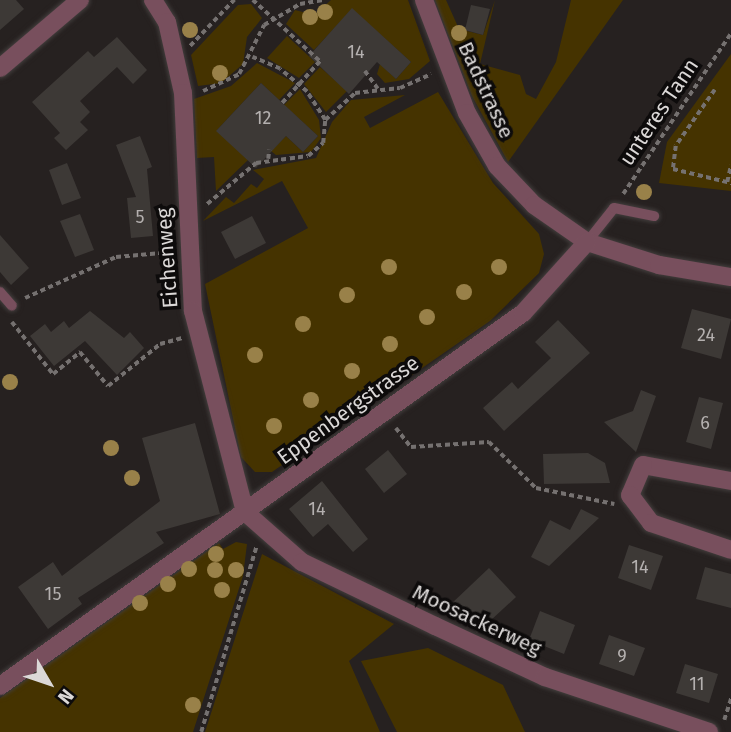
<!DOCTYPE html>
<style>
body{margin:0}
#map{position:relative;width:731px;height:732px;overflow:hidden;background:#262120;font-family:"Fira Sans",sans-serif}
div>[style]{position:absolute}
.green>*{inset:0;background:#453300}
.building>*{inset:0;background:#3d3936}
.path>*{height:3.5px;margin-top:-1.75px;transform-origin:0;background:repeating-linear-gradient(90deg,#757170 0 5px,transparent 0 8.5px)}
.roads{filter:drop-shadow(0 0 2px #433e3d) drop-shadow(0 0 2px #433e3d)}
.lane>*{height:10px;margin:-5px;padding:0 5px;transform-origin:5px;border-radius:5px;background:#784f5d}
.street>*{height:18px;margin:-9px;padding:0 9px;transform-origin:9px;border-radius:9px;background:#784f5d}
.trees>*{width:16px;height:16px;margin:-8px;border-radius:50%;background:#998149}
span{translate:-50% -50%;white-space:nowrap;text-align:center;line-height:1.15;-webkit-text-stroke:7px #0d0b0b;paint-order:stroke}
.number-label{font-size:18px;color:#b4b0af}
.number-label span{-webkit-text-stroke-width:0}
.street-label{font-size:21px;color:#dbd8d7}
.north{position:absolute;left:14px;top:648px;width:70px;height:70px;-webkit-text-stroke:5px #0d0b0b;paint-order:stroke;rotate:129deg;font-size:19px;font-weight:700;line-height:28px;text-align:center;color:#dbd8d7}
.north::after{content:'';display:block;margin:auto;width:24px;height:32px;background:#dbd8d7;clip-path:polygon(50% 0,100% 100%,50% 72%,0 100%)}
</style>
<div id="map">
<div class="green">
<i style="clip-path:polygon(331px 0,408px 0,430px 61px,409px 79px,385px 83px,377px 74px,380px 64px,396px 79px,411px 62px,352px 9px,314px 50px,286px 24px,295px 10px,314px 15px)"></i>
<i style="clip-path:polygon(435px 0,446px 0,459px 29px,483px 35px,495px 0,480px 64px,520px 75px,526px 94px,536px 99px,556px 62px,571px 0,623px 0,508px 162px,472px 96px)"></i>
<i style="clip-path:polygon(251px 4px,262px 18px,247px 37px,243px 64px,221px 83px,198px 86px,191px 55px,238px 5px)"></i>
<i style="clip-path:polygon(287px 36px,315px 62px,299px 78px,267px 58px)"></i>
<i style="clip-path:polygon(731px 54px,731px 191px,659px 183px,667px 142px)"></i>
<i style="clip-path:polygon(257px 63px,295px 83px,279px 100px,261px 83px,217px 130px,248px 160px,216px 191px,214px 157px,197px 158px,194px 99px,231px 86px)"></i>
<i style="clip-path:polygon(320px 67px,347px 91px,326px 112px,304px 84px)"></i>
<i style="clip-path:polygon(300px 89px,319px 120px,321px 138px,311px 152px,276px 155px,271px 151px,286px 136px,303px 152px,318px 136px,284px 105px)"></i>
<i style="clip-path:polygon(438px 92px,493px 183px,539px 234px,544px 254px,539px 273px,490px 321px,272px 472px,255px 472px,241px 457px,205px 284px,308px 228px,282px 181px,203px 221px,226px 197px,234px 203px,251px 184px,257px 188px,264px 179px,253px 170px,316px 158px,332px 122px,351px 100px,405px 95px,364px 117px,370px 128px)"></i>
<i style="clip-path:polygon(236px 542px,247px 544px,243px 576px,193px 732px,0 732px,0 698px,219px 543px,223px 549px)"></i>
<i style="clip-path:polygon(262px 554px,394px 624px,349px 661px,380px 732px,205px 732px)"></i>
<i style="clip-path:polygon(428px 648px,503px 685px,525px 732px,397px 732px,361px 661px)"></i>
</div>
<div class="building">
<i style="clip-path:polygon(0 0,16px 0,24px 9px,0 30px)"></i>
<i style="clip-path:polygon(471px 5px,490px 9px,483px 35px,465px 30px)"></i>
<i style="clip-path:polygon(352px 8px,411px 62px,396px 79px,377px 62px,349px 94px,309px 56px)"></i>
<i style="clip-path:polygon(117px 37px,147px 70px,133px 84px,117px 67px,80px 101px,90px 112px,80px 122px,88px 130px,66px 150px,54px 138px,60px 133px,32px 102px,88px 51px,94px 57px)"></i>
<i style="clip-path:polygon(261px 83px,318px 136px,303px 152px,286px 136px,256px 168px,216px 131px)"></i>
<i style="clip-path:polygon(140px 136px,152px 167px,147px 169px,153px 236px,131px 238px,127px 198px,136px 197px,116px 145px)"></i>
<i style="clip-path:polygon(67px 163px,81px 198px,62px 205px,49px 170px)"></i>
<i style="clip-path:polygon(80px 214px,94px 250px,75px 257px,60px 221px)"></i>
<i style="clip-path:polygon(252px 216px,266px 243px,235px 259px,221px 232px)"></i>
<i style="clip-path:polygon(0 235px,29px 268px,11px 285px,0 272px)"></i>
<i style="clip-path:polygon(692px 309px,731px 319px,721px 359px,681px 348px)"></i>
<i style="clip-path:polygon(90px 311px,124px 338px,130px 332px,144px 348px,117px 375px,85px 341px,54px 366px,30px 336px,45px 324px,51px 332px,64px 321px,69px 328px)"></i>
<i style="clip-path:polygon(558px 320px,590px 353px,504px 431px,483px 408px,512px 382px,518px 389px,551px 358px,535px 342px)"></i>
<i style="clip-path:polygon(641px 390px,656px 396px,636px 452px,604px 422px,633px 411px)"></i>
<i style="clip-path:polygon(699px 397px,723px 403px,711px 449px,686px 442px)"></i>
<i style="clip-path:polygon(195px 423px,220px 514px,156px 532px,164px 543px,78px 598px,82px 604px,48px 629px,18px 587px,53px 562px,62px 576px,160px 501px,142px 438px)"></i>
<i style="clip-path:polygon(388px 450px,407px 474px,384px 493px,365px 469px)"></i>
<i style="clip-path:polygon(588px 453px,605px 463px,610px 483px,544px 484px,543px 454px)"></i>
<i style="clip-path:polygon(322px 481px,368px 539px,353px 552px,328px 524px,313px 537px,289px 509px)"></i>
<i style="clip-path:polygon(581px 509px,599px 518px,549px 566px,531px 557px,550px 520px,570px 530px)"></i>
<i style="clip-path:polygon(629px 545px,663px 556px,651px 590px,618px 578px)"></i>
<i style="clip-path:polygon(705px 567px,731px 574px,731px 608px,696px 599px)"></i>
<i style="clip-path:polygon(489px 568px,516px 597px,477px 633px,450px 605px)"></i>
<i style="clip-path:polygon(540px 611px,575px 625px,564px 654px,529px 640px)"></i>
<i style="clip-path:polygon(609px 635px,645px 648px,634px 676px,599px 664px)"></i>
<i style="clip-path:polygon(685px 664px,718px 674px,709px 703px,676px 693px)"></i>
</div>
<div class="path">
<i style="left:253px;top:0;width:93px;rotate:42.4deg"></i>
<i style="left:190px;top:46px;width:64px;rotate:-46.3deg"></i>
<i style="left:365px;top:71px;width:22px;rotate:54deg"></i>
<i style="left:715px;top:90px;width:68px;rotate:124.9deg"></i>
<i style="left:676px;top:146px;width:23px;rotate:97deg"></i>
<i style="left:673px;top:169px;width:60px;rotate:13.6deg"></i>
<i style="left:203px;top:91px;width:40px;rotate:-25deg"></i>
<i style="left:239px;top:74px;width:55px;rotate:-63deg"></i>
<i style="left:264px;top:25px;width:42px;rotate:-30.3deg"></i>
<i style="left:300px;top:4px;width:23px;rotate:-10deg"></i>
<i style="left:282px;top:103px;width:57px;rotate:-47.9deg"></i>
<i style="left:325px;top:120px;width:40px;rotate:-42deg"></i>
<i style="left:355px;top:93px;width:45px;rotate:-6.3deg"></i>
<i style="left:400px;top:88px;width:34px;rotate:-24deg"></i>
<i style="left:268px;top:159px;width:9px;rotate:-84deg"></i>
<i style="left:727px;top:182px;width:17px;rotate:-77deg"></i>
<i style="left:623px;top:194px;width:194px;rotate:-56.1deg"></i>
<i style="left:207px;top:204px;width:64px;rotate:-39.9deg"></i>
<i style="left:256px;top:163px;width:52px;rotate:-7.7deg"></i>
<i style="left:308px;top:156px;width:20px;rotate:-41deg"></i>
<i style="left:323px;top:143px;width:23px;rotate:-85deg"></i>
<i style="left:325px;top:120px;width:33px;rotate:-123deg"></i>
<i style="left:307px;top:92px;width:35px;rotate:-140deg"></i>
<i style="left:280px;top:69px;width:30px;rotate:-157deg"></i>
<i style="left:25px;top:298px;width:100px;rotate:-24.3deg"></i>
<i style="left:116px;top:257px;width:57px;rotate:-5deg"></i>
<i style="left:12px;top:322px;width:66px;rotate:51.7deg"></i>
<i style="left:53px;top:374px;width:35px;rotate:-39deg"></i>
<i style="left:80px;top:352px;width:44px;rotate:50.5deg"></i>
<i style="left:108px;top:386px;width:67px;rotate:-38.9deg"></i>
<i style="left:160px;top:344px;width:23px;rotate:-15deg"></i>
<i style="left:396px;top:428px;width:24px;rotate:52deg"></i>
<i style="left:411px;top:447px;width:78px;rotate:-3.7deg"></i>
<i style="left:489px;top:442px;width:66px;rotate:44.4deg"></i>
<i style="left:536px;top:488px;width:80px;rotate:11.6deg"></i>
<i style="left:724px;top:720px;width:23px;rotate:-72deg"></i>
<i style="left:201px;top:732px;width:193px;rotate:-73.4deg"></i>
</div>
<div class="roads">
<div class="lane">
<i style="left:587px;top:242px;width:43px;rotate:-51.5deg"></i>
<i style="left:614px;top:208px;width:41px;rotate:11.3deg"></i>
<i style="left:0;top:292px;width:18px;rotate:49deg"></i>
</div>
<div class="street">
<i style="left:153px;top:0;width:26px;rotate:58deg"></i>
<i style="left:167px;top:22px;width:73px;rotate:77.3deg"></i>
<i style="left:183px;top:93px;width:218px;rotate:87.4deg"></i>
<i style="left:193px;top:311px;width:208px;rotate:75.5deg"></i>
<i style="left:245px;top:512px;width:76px;rotate:41.3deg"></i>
<i style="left:302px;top:562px;width:148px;rotate:25.7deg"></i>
<i style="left:435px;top:626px;width:121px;rotate:24.9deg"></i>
<i style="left:545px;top:677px;width:173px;rotate:18.5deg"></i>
<i style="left:424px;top:0;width:121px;rotate:69.2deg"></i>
<i style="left:467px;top:113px;width:61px;rotate:60.5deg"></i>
<i style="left:497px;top:166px;width:54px;rotate:46.5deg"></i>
<i style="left:534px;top:205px;width:65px;rotate:34.9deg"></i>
<i style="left:587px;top:242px;width:76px;rotate:17.7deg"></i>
<i style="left:659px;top:265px;width:73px;rotate:9.5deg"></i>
<i style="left:0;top:68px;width:105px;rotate:-40.4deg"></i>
<i style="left:731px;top:481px;width:89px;rotate:-169.7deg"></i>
<i style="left:643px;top:465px;width:33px;rotate:113deg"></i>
<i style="left:630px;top:495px;width:35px;rotate:53deg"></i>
<i style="left:651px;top:523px;width:84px;rotate:18.6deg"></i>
<i style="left:0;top:686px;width:642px;rotate:-35.5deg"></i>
<i style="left:523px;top:313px;width:96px;rotate:-48deg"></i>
</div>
</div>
<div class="trees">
<i style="left:325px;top:12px"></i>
<i style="left:310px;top:17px"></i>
<i style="left:190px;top:30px"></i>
<i style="left:459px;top:33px"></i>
<i style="left:220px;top:73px"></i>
<i style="left:644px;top:192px"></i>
<i style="left:389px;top:267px"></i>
<i style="left:499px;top:267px"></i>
<i style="left:464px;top:292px"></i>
<i style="left:347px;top:295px"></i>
<i style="left:427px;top:317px"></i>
<i style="left:303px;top:324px"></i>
<i style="left:390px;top:344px"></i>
<i style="left:255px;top:355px"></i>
<i style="left:352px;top:371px"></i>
<i style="left:10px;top:382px"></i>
<i style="left:311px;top:400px"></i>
<i style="left:274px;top:426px"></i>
<i style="left:111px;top:448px"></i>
<i style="left:132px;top:478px"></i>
<i style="left:216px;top:554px"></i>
<i style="left:189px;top:569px"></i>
<i style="left:215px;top:570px"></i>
<i style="left:236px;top:570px"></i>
<i style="left:168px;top:584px"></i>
<i style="left:222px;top:590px"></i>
<i style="left:140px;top:603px"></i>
<i style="left:193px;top:705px"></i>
</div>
<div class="number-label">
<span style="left:356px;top:52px">14</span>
<span style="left:263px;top:118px">12</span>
<span style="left:140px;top:217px">5</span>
<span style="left:706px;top:335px">24</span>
<span style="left:705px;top:423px">6</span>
<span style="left:317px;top:509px">14</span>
<span style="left:640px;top:567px">14</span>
<span style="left:53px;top:594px">15</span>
<span style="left:622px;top:656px">9</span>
<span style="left:697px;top:684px">11</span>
</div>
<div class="street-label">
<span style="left:486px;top:90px;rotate:65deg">Badstrasse</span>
<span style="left:659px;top:112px;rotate:-56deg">unteres Tann</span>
<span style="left:167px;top:258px;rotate:-94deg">Eichenweg</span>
<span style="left:348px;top:410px;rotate:-36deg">Eppenbergstrasse</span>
<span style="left:477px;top:620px;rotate:25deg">Moosackerweg</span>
</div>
<div class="north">N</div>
</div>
